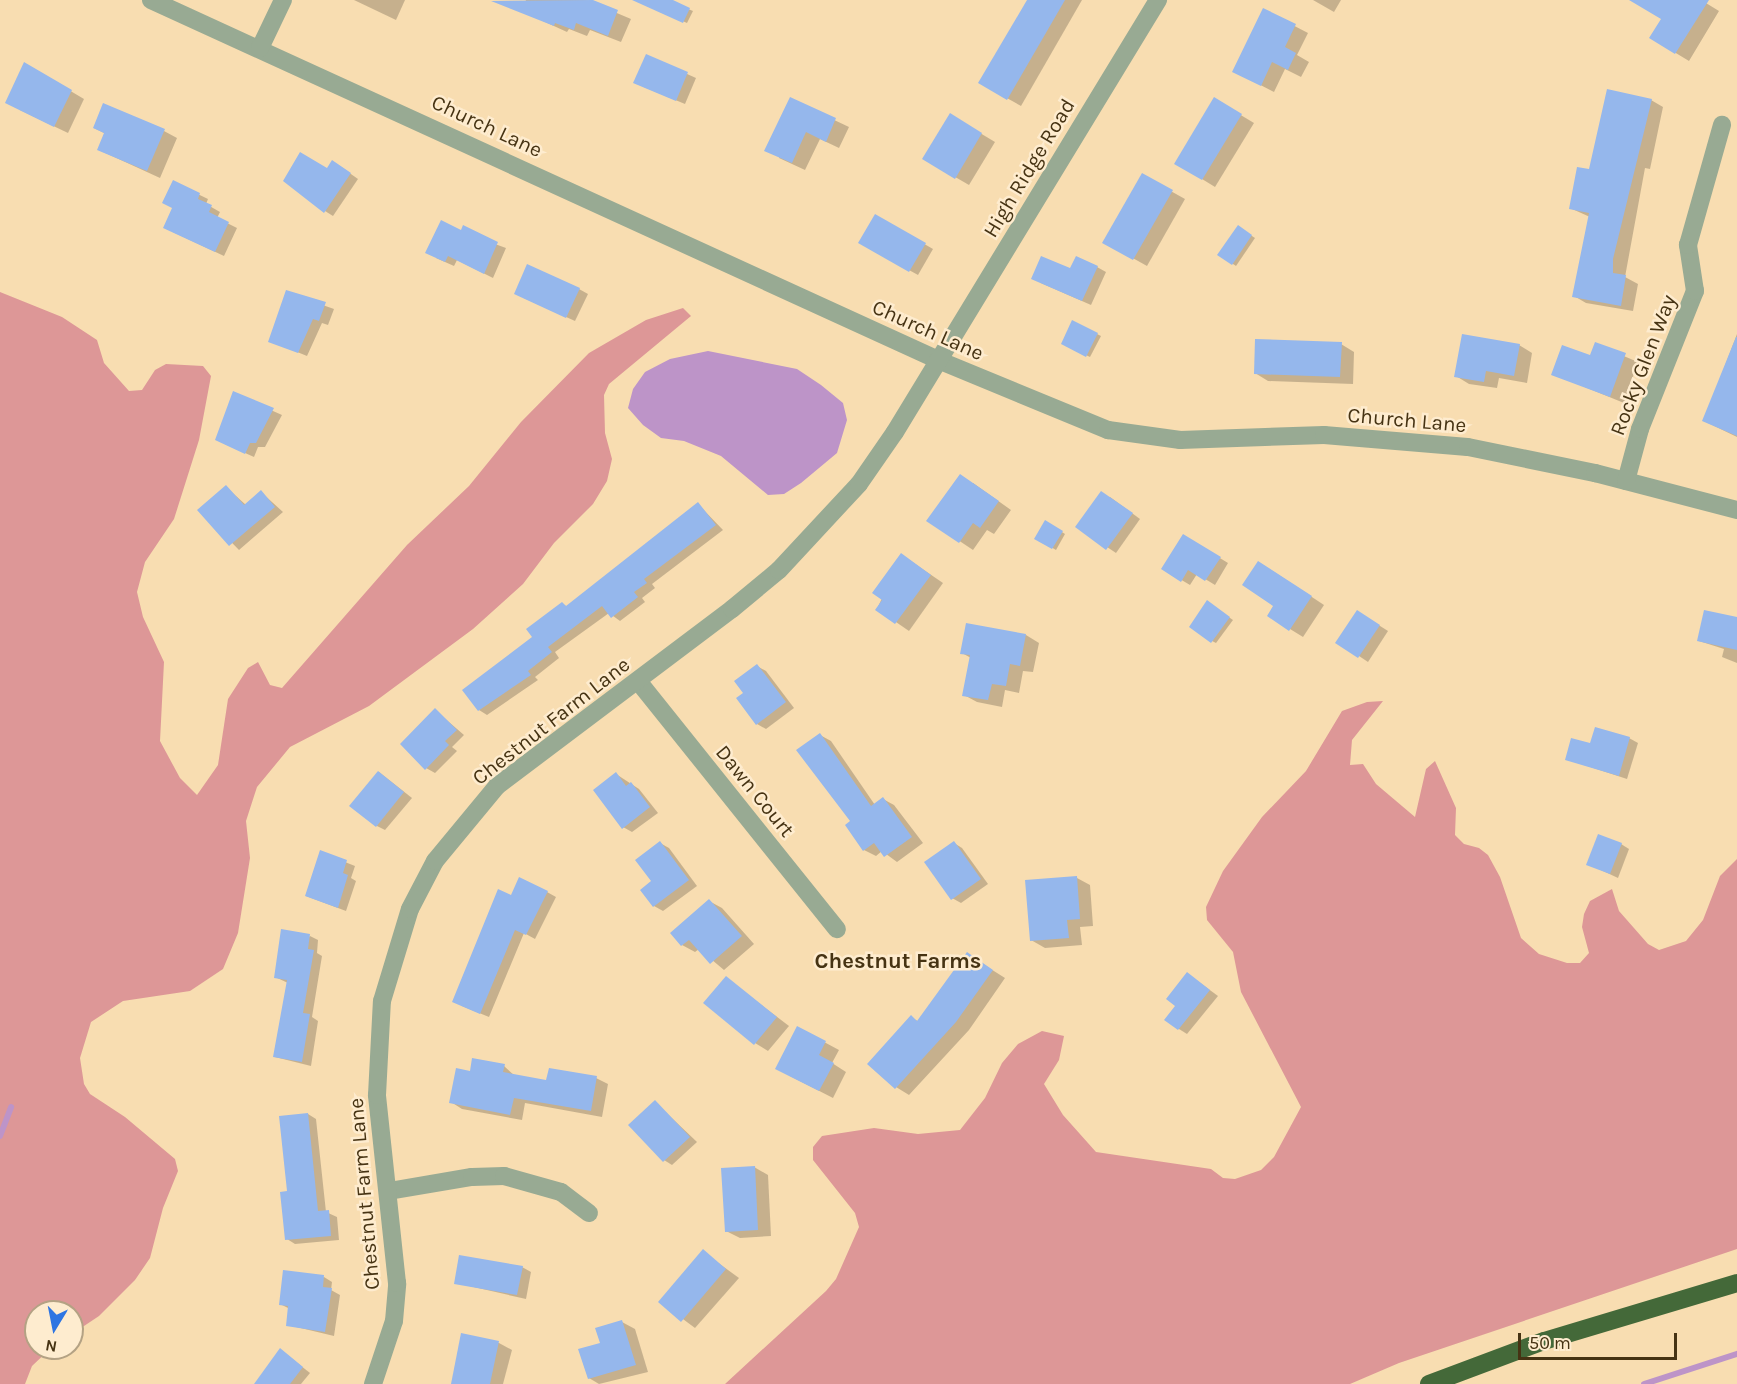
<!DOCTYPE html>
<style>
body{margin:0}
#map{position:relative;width:1737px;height:1384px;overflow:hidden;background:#f8ddb1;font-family:Karla,sans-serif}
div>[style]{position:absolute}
.forest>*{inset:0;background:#dd9797}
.water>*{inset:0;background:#bd94c8}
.shadow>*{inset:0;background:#0003}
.stream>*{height:6px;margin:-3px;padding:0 3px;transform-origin:3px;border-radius:3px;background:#bd94c8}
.building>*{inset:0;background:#95b7ec}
.street>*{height:18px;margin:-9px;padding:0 9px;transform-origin:9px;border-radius:9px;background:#98aa93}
.highway>*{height:18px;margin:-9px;padding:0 9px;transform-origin:9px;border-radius:9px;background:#446939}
span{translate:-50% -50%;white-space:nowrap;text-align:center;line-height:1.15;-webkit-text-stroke:5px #feeccf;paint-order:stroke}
.street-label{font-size:21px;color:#463313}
.neighbourhood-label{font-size:22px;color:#463313;font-weight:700}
.north{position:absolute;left:24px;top:1300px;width:60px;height:60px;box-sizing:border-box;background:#feeccf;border:2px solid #b4a284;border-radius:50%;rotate:190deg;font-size:16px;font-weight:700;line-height:24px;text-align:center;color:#463313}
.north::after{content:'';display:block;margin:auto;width:21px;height:27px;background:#2e75e2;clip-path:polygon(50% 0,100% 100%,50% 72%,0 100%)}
.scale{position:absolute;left:1518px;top:1333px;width:159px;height:27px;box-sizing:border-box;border:3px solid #463313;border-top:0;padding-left:8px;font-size:18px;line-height:21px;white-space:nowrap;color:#463313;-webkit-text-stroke:4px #feeccf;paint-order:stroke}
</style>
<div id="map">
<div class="forest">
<i style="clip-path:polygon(0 292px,62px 317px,97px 340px,104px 363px,129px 391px,142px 390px,155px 370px,166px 364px,203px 366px,211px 376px,199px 440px,174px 519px,145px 562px,137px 592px,143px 617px,164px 662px,160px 741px,180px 778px,197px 795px,218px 765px,228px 699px,248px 668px,258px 662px,270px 685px,282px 688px,407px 545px,469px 486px,521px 422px,589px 353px,646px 320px,683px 308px,691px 316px,609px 384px,604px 395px,605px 433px,612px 459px,607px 481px,593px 504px,554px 543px,523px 584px,473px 629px,369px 706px,290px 747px,257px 787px,246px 821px,250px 858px,238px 933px,223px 969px,190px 991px,123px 1001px,91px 1022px,80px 1058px,84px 1084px,90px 1094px,125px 1117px,175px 1159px,178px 1171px,163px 1208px,150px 1258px,135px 1280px,99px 1316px,72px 1334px,72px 1312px,36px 1312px,36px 1348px,51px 1348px,32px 1366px,25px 1384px,0 1384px)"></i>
<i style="clip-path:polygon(1383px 701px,1352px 740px,1350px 765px,1363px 764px,1376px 784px,1415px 817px,1426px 769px,1435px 761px,1456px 808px,1455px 835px,1464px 844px,1479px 848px,1488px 855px,1500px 877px,1521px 938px,1539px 954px,1567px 963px,1580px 963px,1589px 953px,1582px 927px,1584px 914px,1590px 901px,1612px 889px,1619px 911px,1648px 944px,1659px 950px,1686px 941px,1703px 920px,1720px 876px,1737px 859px,1737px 1249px,1399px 1363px,1350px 1384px,725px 1384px,826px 1291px,836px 1279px,859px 1227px,855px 1213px,813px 1160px,813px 1147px,822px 1136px,874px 1128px,918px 1134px,960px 1130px,985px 1098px,1002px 1063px,1018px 1044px,1042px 1031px,1064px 1036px,1059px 1060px,1044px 1084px,1063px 1115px,1096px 1152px,1211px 1169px,1223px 1178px,1235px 1179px,1261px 1170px,1274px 1157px,1301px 1107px,1241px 992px,1233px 952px,1207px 920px,1206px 907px,1223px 871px,1262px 817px,1306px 771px,1342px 711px,1367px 702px)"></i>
</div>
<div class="water">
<i style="clip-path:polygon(708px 351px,797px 369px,821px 385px,843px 403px,847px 420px,837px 453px,801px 483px,784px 494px,768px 495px,721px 456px,684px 441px,661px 438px,643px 425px,628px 408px,633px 389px,645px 372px,670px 359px)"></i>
</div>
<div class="shadow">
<i style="clip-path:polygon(354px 0,405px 0,396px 20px)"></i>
<i style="clip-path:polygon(526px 0,586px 0,631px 19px,621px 42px,590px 30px,587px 36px,569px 29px,567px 32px,521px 11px)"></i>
<i style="clip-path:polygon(666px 0,693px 11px,687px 23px,664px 13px)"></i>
<i style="clip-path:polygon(1028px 0,1082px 0,1021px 106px,980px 83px)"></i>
<i style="clip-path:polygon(1313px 0,1341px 0,1334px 12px)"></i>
<i style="clip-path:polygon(1640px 0,1701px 0,1719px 11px,1689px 61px,1651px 38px,1663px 19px)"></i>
<i style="clip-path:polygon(1264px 10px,1308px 33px,1297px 55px,1309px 62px,1301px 77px,1285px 69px,1274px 92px,1247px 78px)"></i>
<i style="clip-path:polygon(647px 56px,696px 78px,685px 104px,644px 87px)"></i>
<i style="clip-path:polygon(25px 64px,84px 99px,68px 133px,20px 110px)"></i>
<i style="clip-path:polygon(790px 99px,849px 127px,839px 148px,820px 139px,805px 170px,779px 158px)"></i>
<i style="clip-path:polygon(1214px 99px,1254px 123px,1215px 187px,1176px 163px)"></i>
<i style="clip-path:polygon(1651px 100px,1663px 107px,1650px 169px,1645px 168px,1625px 277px,1638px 284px,1633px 311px,1586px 303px,1574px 296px,1590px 217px,1570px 208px,1591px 171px)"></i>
<i style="clip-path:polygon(950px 115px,995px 142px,969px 185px,924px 159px)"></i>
<i style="clip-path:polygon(94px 128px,164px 131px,177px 138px,160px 178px,99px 150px,106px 134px)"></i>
<i style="clip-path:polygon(341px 167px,358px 179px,333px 216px,325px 211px,327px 170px)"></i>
<i style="clip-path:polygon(1142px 175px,1185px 199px,1147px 266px,1104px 242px)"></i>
<i style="clip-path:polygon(173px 182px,208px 199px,206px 204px,220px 212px,217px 218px,237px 228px,224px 256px,173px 232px)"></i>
<i style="clip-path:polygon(876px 216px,933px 249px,918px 275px,860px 243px)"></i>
<i style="clip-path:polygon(1238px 227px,1255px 238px,1236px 266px,1220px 255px)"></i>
<i style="clip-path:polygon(462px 232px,506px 248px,493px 278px,457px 260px,454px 266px,436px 258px)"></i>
<i style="clip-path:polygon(1097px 267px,1106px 272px,1091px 305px,1041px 283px,1071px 270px)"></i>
<i style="clip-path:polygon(579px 289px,588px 294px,575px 321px,524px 298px)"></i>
<i style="clip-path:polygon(286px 292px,334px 309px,328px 325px,322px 323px,307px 356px,270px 341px)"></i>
<i style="clip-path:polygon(1073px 322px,1101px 336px,1090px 357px,1063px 344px)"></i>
<i style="clip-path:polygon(1737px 334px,1737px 437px,1704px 421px)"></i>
<i style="clip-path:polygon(1341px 344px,1354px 352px,1353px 384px,1268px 381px,1255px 373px)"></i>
<i style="clip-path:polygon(1595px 344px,1638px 362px,1624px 403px,1553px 374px,1591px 357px)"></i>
<i style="clip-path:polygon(1519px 345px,1532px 353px,1527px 383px,1499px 378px,1497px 388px,1469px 384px,1456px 376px)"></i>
<i style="clip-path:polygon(233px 393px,282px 415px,265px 447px,258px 447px,254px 457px,225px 444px)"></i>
<i style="clip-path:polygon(973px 483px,1011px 510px,994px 534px,987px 530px,973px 550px,928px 520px)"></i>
<i style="clip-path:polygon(226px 487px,246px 505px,261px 492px,283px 512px,239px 550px,200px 510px)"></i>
<i style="clip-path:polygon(1110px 497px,1140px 519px,1116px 553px,1077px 527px)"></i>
<i style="clip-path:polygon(698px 504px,723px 530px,652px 584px,655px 588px,642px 598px,645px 602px,620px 621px,609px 613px,555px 652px,559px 658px,535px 677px,538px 680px,487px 715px,479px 710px,562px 604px,568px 607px)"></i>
<i style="clip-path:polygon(1046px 522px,1065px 534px,1056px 550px,1036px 538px)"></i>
<i style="clip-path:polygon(1184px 536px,1228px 563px,1215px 585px,1197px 574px,1190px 585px,1163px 569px)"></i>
<i style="clip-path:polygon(902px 555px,943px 583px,909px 631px,877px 609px)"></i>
<i style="clip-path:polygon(1271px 570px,1324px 605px,1303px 637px,1290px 629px,1276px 605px)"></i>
<i style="clip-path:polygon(1211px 605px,1233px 620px,1216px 643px,1212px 641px)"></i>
<i style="clip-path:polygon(1366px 617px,1388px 631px,1368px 662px,1338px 642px)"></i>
<i style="clip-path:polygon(1737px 619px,1737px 663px,1722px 657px,1724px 649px,1699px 641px)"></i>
<i style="clip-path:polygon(1026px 635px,1039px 643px,1033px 672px,1023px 671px,1019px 693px,1005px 690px,1002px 707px,977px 702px,964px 695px,971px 658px,962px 653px)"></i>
<i style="clip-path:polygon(757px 666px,766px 671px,794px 708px,766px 729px,757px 724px,745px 694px)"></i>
<i style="clip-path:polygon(435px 710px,464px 735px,452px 747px,457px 751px,435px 773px,426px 768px)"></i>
<i style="clip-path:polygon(820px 735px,831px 741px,875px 805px,883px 799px,894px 805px,923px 843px,897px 862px,882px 851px,876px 856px,864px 850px)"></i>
<i style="clip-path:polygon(1629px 738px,1638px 743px,1627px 779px,1566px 759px,1591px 745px)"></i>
<i style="clip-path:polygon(379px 772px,412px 798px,385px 830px,377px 826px)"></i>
<i style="clip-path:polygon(616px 774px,639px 789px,658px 813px,632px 832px,623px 827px)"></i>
<i style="clip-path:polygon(660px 843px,669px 848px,697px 886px,663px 911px,654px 906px,653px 882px)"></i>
<i style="clip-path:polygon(954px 843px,962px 848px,988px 884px,961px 903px,952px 898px)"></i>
<i style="clip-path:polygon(1621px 844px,1629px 849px,1618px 878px,1588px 864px)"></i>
<i style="clip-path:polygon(320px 852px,355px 866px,351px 878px,356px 881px,346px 911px,306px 896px)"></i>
<i style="clip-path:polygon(1077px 878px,1090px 885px,1093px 926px,1080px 927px,1082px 945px,1045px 948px,1031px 940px)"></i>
<i style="clip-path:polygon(547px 892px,556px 897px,535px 939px,524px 933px,489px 1017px,462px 1006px,511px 897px)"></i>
<i style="clip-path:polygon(709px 901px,722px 908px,754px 944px,724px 970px,699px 949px,695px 952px,682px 945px)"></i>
<i style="clip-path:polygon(310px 936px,318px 940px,317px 953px,322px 956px,312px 1017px,318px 1021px,311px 1066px,275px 1057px,288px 983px,275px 977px)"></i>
<i style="clip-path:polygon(967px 954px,1005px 978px,969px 1030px,909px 1095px,896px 1087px,911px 1017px,919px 1022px)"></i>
<i style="clip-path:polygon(1188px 974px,1218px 996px,1187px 1034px,1179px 1029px,1177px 1006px)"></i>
<i style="clip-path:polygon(726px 978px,789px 1026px,768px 1051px,755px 1043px)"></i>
<i style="clip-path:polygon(798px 1028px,839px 1050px,832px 1063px,846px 1072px,833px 1098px,790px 1076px)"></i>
<i style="clip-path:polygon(504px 1066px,515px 1076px,548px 1082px,596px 1078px,608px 1084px,602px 1117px,525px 1103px,522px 1120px,462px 1109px,451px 1102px,471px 1073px)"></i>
<i style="clip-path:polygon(655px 1102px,697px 1142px,672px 1165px,664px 1160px)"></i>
<i style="clip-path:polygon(308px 1114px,316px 1119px,326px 1212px,337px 1217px,339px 1240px,295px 1244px,287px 1239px,289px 1192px)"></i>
<i style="clip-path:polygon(754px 1167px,768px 1175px,771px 1236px,740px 1238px,726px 1231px)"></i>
<i style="clip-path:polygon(706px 1254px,739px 1278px,695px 1328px,660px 1302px)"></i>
<i style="clip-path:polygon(522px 1267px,531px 1272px,526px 1299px,456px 1283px)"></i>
<i style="clip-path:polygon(324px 1277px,332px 1282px,331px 1290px,340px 1295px,334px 1336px,288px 1325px,290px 1309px,280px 1304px)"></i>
<i style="clip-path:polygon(622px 1322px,635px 1329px,648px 1372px,599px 1384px,589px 1378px,602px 1344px)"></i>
<i style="clip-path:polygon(462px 1335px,499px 1343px,512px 1350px,503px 1384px,452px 1384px)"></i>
<i style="clip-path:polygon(281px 1350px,310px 1373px,301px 1384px,256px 1384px)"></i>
</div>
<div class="stream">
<i style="left:0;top:1136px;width:31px;rotate:-69deg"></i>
<i style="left:1644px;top:1384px;width:98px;rotate:-17.9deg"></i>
</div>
<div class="building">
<i style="clip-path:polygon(593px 0,618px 10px,608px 36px,576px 23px,574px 30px,555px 23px,554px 26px,491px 1px)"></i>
<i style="clip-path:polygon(632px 0,673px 0,690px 8px,683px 23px)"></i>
<i style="clip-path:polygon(1027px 0,1065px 0,1007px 100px,978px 83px)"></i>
<i style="clip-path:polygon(1629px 0,1709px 0,1675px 54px,1649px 38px,1661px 19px)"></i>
<i style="clip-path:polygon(1263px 8px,1296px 24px,1285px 47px,1296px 53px,1288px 70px,1272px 62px,1261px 86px,1232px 72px)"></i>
<i style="clip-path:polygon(646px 54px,688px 72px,676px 101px,633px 83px)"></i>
<i style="clip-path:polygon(24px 62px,72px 90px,54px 127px,5px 103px)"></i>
<i style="clip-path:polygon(1607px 89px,1652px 99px,1613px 259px,1613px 273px,1626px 275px,1621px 306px,1572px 297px,1589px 213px,1569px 209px,1577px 167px,1589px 169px)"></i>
<i style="clip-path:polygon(790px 97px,836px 118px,826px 142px,806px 132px,792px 163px,764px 151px)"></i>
<i style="clip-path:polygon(1214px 97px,1242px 114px,1202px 180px,1174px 164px)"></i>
<i style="clip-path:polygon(103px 103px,165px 129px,147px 171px,97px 150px,104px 133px,93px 128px)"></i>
<i style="clip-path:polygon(950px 113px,982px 133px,955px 179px,922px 159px)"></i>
<i style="clip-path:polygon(300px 152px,327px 168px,332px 160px,351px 173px,324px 213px,283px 181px)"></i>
<i style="clip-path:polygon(1142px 173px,1173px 190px,1133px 260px,1102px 243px)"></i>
<i style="clip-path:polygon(173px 180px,200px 193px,198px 199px,212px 205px,209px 212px,229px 222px,215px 252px,163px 228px,172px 208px,162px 203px)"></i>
<i style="clip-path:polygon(875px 214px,926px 243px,909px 272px,858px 243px)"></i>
<i style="clip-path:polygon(441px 220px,461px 230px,463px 225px,498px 242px,484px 274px,448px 256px,445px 262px,425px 253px)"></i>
<i style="clip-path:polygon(1238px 225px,1252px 235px,1232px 265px,1217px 255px)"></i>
<i style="clip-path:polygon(1041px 256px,1070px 268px,1076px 256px,1098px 266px,1082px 301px,1031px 279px)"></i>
<i style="clip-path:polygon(527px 264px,580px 288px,566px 318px,514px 294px)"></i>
<i style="clip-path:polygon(286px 290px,326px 302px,319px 321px,313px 319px,298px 353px,268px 342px)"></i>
<i style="clip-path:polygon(1072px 320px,1098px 333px,1086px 357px,1061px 344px)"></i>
<i style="clip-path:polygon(1462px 334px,1520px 344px,1514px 376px,1486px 371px,1484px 382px,1454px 377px)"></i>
<i style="clip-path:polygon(1736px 337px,1737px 337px,1737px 436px,1702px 421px)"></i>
<i style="clip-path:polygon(1255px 339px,1342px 342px,1340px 377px,1254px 374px)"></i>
<i style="clip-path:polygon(1595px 342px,1626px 353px,1610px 397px,1551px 375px,1562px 345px,1590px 355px)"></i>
<i style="clip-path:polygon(233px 391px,274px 408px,256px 443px,250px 443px,245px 454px,215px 440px)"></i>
<i style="clip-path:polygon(960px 474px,999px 501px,980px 528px,973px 523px,959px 543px,926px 521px)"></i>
<i style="clip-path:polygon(226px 485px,244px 505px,261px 490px,275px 507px,229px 546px,197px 510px)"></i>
<i style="clip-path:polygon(1101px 491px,1133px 513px,1106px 550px,1075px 527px)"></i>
<i style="clip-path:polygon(698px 502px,716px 525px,644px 579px,647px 583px,634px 592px,638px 597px,611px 618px,602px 606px,548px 647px,552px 652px,528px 671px,531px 675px,478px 711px,462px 690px,532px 637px,526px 629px,562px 602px,566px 606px)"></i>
<i style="clip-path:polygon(1045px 520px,1063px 531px,1052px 549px,1034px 539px)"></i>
<i style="clip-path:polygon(1183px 534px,1221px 557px,1205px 581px,1188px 570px,1181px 582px,1161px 569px)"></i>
<i style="clip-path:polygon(901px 553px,931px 575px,895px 624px,875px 610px,882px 600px,872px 593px)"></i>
<i style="clip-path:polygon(1258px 561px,1312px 596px,1289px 631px,1267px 616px,1273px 606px,1242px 585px)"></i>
<i style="clip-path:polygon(1207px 600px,1230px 617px,1211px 643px,1189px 627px)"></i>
<i style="clip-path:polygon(1357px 610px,1380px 625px,1358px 658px,1335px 643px)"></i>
<i style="clip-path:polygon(1704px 610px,1737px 617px,1737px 650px,1697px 641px)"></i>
<i style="clip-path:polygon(966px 623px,1026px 634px,1020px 666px,1010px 664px,1006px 686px,992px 684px,988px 700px,962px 696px,970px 655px,960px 654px)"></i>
<i style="clip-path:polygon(757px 664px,786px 702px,756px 725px,736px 698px,743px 693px,734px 681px)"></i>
<i style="clip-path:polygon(435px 708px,457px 730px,445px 741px,449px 745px,425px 770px,400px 744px)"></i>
<i style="clip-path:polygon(1595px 727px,1630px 737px,1619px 776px,1565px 760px,1571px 738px,1590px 743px)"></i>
<i style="clip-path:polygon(820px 733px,871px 806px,883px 797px,912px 837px,884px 857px,874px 843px,863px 851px,845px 825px,850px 821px,796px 750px)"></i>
<i style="clip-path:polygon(378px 771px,404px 792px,376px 827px,349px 806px)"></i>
<i style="clip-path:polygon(616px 772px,626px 786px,631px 782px,650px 807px,622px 829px,593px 790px)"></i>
<i style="clip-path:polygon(1598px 834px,1622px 843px,1610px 874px,1586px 865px)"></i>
<i style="clip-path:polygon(660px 841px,689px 880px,653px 907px,640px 890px,651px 881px,635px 860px)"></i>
<i style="clip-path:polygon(954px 841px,981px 879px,951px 900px,924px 862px)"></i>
<i style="clip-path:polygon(320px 850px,347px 860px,343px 873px,348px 875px,338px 908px,305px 896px)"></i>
<i style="clip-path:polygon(1077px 876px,1080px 919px,1067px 920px,1069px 938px,1030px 941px,1025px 880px)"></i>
<i style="clip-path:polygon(519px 877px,548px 891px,526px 935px,515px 930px,480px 1014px,452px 1002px,498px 889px,511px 895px)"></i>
<i style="clip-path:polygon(709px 899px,742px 936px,710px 964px,689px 940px,681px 946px,670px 933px)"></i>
<i style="clip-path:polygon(281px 929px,310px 934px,308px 949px,314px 950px,303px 1013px,310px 1014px,302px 1062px,273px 1057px,287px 980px,274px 978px)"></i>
<i style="clip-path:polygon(967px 952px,993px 970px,956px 1022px,895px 1089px,867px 1064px,911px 1015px,917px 1021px)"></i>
<i style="clip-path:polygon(1187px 972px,1210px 990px,1178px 1030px,1164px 1020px,1175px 1006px,1166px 999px)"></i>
<i style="clip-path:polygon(726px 976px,777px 1017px,754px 1045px,703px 1003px)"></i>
<i style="clip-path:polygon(797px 1026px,826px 1041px,819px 1055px,834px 1063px,819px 1091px,775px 1069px)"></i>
<i style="clip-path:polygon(472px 1058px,505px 1064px,503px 1072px,546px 1080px,549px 1068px,597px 1076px,591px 1111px,514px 1098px,510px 1115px,449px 1103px,456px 1068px,470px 1071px)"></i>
<i style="clip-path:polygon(655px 1100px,690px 1137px,663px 1162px,628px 1125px)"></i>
<i style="clip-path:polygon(308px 1113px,318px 1211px,329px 1210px,331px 1236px,285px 1240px,280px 1192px,287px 1191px,279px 1116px)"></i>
<i style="clip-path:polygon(755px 1166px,758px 1230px,725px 1232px,721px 1168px)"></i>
<i style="clip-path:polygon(703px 1249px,726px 1269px,681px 1322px,658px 1302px)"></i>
<i style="clip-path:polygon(459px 1255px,523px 1266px,517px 1295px,454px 1284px)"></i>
<i style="clip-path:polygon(283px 1270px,324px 1275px,323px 1287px,332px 1288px,325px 1332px,286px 1326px,288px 1306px,279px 1305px)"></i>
<i style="clip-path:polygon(622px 1320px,636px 1365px,588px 1379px,578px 1349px,600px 1343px,595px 1328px)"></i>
<i style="clip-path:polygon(461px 1333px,499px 1341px,490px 1384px,451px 1384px)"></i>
<i style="clip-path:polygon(280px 1348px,303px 1367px,290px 1384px,254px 1384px)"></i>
</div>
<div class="street">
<i style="left:151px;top:0;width:865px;rotate:24.58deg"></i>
<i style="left:938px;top:360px;width:184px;rotate:22.4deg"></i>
<i style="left:1108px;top:430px;width:73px;rotate:7.9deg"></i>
<i style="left:1180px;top:440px;width:144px;rotate:-2deg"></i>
<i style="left:1324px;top:435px;width:144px;rotate:4.8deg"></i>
<i style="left:1468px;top:447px;width:130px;rotate:11.6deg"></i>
<i style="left:1595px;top:473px;width:147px;rotate:14.6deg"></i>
<i style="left:260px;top:48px;width:53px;rotate:-64.4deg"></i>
<i style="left:1626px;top:481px;width:54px;rotate:-74.9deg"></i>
<i style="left:1640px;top:429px;width:149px;rotate:-68.3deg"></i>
<i style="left:1695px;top:291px;width:47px;rotate:-98.7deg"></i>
<i style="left:1688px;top:245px;width:125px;rotate:-74.2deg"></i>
<i style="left:638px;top:681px;width:318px;rotate:51.3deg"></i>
<i style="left:389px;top:1191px;width:84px;rotate:-9.6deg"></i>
<i style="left:472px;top:1177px;width:32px;rotate:-2deg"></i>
<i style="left:504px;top:1176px;width:59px;rotate:15.7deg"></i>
<i style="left:561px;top:1192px;width:35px;rotate:37deg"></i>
<i style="left:373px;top:1384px;width:66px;rotate:-71.6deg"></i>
<i style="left:394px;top:1321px;width:38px;rotate:-85deg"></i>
<i style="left:397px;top:1283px;width:189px;rotate:-96.1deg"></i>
<i style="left:377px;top:1095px;width:94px;rotate:-87deg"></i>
<i style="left:382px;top:1001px;width:96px;rotate:-73.1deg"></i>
<i style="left:410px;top:909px;width:54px;rotate:-62.5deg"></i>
<i style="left:435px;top:861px;width:97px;rotate:-50.4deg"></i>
<i style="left:497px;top:786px;width:294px;rotate:-37deg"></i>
<i style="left:732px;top:609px;width:61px;rotate:-39.7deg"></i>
<i style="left:779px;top:570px;width:117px;rotate:-47.1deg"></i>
<i style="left:859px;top:484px;width:63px;rotate:-55.3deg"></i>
<i style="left:895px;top:432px;width:506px;rotate:-58.67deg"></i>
</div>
<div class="highway">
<i style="left:1429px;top:1384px;width:123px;rotate:-20.5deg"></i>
<i style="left:1544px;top:1341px;width:202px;rotate:-16.7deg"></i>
</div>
<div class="street-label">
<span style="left:487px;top:126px;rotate:25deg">Church Lane</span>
<span style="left:1029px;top:168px;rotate:-59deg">High Ridge Road</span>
<span style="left:928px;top:330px;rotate:24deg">Church Lane</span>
<span style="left:1643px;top:365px;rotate:-69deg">Rocky Glen Way</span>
<span style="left:1407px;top:420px;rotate:5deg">Church Lane</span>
<span style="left:551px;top:721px;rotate:-38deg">Chestnut Farm Lane</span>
<span style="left:755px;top:791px;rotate:51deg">Dawn Court</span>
<span style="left:364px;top:1194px;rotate:-95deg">Chestnut Farm Lane</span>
</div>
<div class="neighbourhood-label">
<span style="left:898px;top:962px">Chestnut Farms</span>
</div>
<div class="north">N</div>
<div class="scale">50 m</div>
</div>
